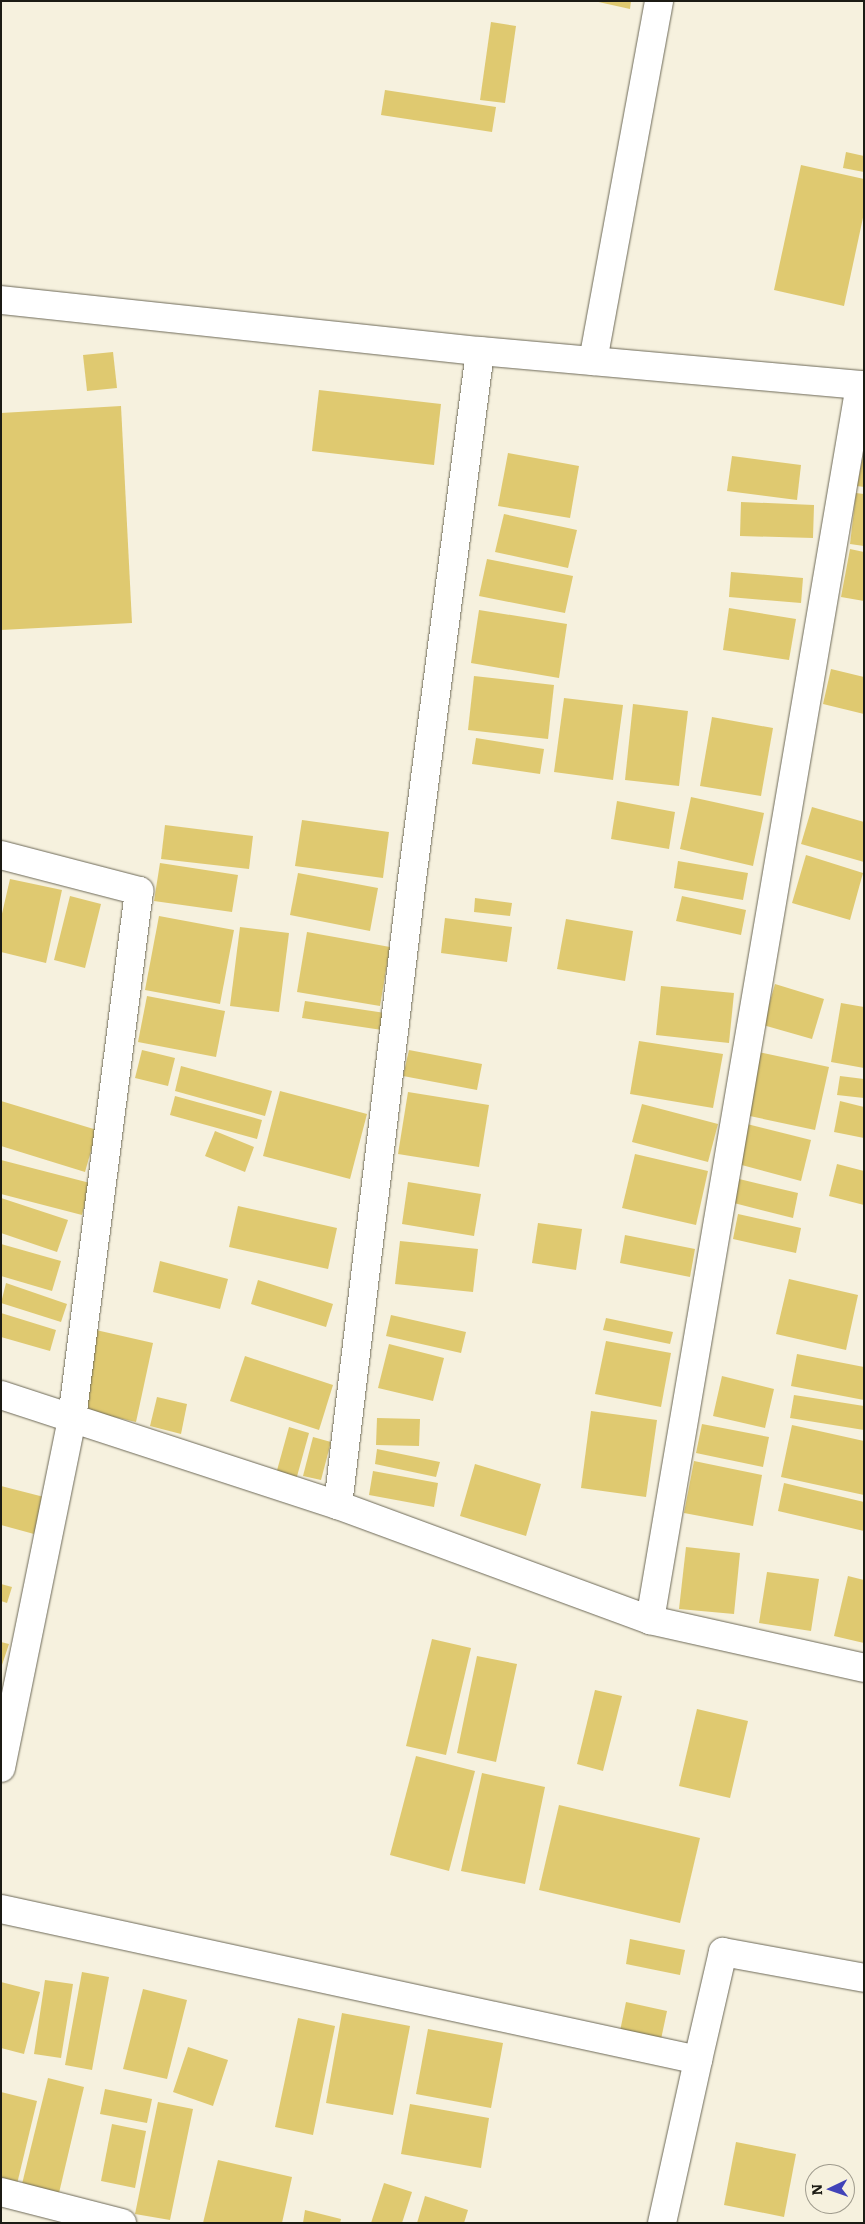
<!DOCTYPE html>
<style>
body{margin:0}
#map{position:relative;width:865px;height:2224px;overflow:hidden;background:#f6f1de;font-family:Literata,serif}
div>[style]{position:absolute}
.building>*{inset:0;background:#dfc970}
.roads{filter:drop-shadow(0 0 1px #6d6958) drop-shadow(0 0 1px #6d6958)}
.minor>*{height:28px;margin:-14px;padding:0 14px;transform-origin:14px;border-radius:14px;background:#fff}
span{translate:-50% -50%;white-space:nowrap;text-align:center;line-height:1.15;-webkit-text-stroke:4px #f6f1de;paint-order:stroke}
.frame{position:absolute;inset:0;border:2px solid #1c1b14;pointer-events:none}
.north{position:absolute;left:805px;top:2164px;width:50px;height:50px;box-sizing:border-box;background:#f6f1de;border:1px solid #9f9b8d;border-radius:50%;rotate:267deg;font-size:14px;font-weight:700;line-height:20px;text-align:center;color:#1c1b14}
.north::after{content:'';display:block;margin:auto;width:18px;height:22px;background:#4143b8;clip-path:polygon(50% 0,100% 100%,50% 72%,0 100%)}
</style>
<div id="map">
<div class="building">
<i style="clip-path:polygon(594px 1px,631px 1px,630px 9px)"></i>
<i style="clip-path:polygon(491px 22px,516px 26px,505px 103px,480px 100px)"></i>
<i style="clip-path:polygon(385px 90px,496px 107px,492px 132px,381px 115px)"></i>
<i style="clip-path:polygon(846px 152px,864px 156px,864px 172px,843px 168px)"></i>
<i style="clip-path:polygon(801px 165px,864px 179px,864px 213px,844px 306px,774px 290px)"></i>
<i style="clip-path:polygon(113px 352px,117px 388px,87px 391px,83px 355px)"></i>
<i style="clip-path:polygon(319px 390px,441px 404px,434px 465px,312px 451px)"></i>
<i style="clip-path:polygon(121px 406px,132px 623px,1px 630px,1px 413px)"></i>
<i style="clip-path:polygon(864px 451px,864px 487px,857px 486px)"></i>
<i style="clip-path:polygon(508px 453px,579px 466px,570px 518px,498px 506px)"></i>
<i style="clip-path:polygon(732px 456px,801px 465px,797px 500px,727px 491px)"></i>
<i style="clip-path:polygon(856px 493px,864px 494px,864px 546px,850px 544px)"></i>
<i style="clip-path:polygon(741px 502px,814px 505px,813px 538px,740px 536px)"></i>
<i style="clip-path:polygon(504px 514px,577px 530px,568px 568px,495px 552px)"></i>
<i style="clip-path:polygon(850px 549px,864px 552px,864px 601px,841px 597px)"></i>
<i style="clip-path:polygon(487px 559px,573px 576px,565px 613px,479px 596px)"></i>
<i style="clip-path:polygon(731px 572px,803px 578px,801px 603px,729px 597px)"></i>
<i style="clip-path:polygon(729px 608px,796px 619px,789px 660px,723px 650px)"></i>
<i style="clip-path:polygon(479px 610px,567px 624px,559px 678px,471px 663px)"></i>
<i style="clip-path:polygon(831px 669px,864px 677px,864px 714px,823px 704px)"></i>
<i style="clip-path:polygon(474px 676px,554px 685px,548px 739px,468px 730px)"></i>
<i style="clip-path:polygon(564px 698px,623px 705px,613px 780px,554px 772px)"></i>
<i style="clip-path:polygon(633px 704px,688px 711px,679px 786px,625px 780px)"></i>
<i style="clip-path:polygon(712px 717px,773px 728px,761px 796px,700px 786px)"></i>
<i style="clip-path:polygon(476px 738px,544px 749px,540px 774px,472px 764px)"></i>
<i style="clip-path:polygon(691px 797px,764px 813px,753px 866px,680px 849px)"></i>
<i style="clip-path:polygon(617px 801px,675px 812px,669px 849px,611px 839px)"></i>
<i style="clip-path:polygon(812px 807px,864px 822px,864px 862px,801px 844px)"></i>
<i style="clip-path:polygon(302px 820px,389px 832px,383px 878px,295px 866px)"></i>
<i style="clip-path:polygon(165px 825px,253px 836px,249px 869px,161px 859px)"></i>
<i style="clip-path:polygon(806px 855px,863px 873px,850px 920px,792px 903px)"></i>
<i style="clip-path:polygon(678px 861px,748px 873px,743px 900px,674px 888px)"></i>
<i style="clip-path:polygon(160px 863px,238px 875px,232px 912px,154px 901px)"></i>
<i style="clip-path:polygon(298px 873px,378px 888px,370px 931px,290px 915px)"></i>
<i style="clip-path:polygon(10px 879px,62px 890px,46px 963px,1px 952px,1px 918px)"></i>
<i style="clip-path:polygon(70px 896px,101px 904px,85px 968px,54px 960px)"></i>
<i style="clip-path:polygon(682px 896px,746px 910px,741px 935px,676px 921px)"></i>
<i style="clip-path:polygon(475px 898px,512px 903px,510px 916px,474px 912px)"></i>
<i style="clip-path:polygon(159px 916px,234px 930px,220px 1004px,145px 990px)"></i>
<i style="clip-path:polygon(445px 918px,512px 927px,507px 962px,441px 953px)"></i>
<i style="clip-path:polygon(566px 919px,633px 931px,625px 981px,557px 969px)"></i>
<i style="clip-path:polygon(240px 927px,289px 933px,279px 1012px,230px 1006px)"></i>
<i style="clip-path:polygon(307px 932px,390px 947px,380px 1006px,297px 992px)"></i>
<i style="clip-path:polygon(775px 984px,824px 999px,812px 1039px,763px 1025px)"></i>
<i style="clip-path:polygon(661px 986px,734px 993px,729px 1043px,656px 1035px)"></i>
<i style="clip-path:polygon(147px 996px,225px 1011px,216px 1057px,138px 1042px)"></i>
<i style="clip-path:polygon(305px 1001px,385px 1013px,382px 1030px,302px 1018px)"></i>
<i style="clip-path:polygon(841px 1003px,864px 1007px,864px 1068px,831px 1062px)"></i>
<i style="clip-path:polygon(639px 1041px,723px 1054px,713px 1108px,630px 1094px)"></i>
<i style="clip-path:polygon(142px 1050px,175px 1058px,168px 1086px,135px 1078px)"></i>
<i style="clip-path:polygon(409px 1050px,482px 1064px,477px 1090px,403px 1076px)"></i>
<i style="clip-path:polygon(758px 1052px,829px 1067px,815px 1130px,745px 1115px)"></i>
<i style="clip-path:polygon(181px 1066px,272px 1091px,265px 1116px,175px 1091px)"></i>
<i style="clip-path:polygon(840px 1076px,864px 1079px,864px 1098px,837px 1095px)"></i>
<i style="clip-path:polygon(280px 1091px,367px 1114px,350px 1179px,263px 1156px)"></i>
<i style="clip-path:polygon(408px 1092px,489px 1105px,479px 1167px,398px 1154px)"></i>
<i style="clip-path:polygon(175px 1096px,262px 1120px,257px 1139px,170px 1115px)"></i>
<i style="clip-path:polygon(1px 1101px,97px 1130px,85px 1172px,1px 1146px)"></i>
<i style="clip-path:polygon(840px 1101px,864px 1107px,864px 1138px,834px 1132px)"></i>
<i style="clip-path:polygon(642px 1104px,718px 1124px,708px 1162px,632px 1142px)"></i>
<i style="clip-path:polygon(747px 1124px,811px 1140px,801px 1181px,738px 1164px)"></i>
<i style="clip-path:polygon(215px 1131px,254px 1147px,245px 1172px,205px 1156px)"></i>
<i style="clip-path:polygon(635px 1154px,708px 1171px,696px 1225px,622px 1208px)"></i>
<i style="clip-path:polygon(1px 1160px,90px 1183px,82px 1215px,1px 1194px)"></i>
<i style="clip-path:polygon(837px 1164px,864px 1171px,864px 1205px,829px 1196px)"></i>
<i style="clip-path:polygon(735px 1178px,798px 1193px,793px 1218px,730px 1202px)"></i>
<i style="clip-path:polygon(408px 1182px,481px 1194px,474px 1236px,402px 1224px)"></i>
<i style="clip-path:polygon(1px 1198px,68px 1220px,57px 1252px,1px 1233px)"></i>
<i style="clip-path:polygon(238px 1206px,337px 1228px,328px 1269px,229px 1247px)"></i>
<i style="clip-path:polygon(738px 1214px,801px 1228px,796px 1253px,733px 1239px)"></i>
<i style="clip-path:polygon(538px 1223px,582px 1229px,576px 1270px,532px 1263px)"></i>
<i style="clip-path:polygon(625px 1235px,695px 1249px,690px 1277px,620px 1263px)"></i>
<i style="clip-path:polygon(400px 1241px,478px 1249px,473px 1292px,395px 1284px)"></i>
<i style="clip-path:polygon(1px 1244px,61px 1261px,52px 1291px,1px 1276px)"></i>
<i style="clip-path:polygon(160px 1261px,228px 1279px,220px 1309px,153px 1292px)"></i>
<i style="clip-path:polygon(789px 1279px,858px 1295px,846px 1350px,776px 1334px)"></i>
<i style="clip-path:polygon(258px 1280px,333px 1304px,326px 1327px,251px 1304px)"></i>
<i style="clip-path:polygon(6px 1283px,67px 1304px,61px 1322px,1px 1303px)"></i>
<i style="clip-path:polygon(1px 1313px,56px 1330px,50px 1351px,1px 1337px)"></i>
<i style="clip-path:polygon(391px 1315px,466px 1332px,461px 1353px,386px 1336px)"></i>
<i style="clip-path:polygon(606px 1318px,673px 1332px,670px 1344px,603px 1330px)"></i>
<i style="clip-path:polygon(96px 1330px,153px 1343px,136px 1422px,79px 1409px)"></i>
<i style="clip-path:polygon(606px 1341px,671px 1353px,661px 1407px,595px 1394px)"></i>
<i style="clip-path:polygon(389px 1344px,444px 1358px,433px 1401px,378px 1388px)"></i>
<i style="clip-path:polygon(797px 1354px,864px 1367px,864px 1400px,791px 1386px)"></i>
<i style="clip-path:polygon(245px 1356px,333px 1385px,319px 1430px,230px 1401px)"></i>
<i style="clip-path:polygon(722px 1376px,774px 1389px,765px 1428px,713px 1416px)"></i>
<i style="clip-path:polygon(794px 1395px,864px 1406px,864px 1430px,790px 1418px)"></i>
<i style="clip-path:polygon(157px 1397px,187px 1404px,181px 1434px,150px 1426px)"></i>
<i style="clip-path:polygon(591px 1411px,657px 1420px,646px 1497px,581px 1488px)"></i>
<i style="clip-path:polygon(377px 1418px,420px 1419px,419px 1446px,376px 1445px)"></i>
<i style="clip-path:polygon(702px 1424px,769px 1437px,763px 1467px,696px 1453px)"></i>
<i style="clip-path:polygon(792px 1425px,864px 1441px,864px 1495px,781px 1477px)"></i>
<i style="clip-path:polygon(289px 1427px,309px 1433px,296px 1480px,276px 1474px)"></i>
<i style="clip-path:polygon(313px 1437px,331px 1442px,321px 1480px,303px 1476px)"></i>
<i style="clip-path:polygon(377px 1449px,440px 1462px,436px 1477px,375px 1464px)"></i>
<i style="clip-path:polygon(694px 1461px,762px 1475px,753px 1526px,684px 1513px)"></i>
<i style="clip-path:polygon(475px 1464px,541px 1484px,526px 1536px,460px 1516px)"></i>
<i style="clip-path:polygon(373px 1471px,438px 1483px,434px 1507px,369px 1495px)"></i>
<i style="clip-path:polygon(784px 1483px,864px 1502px,864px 1531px,778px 1511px)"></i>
<i style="clip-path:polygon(1px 1486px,44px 1497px,34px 1534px,1px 1525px)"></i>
<i style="clip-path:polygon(686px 1547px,740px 1553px,734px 1614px,679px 1609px)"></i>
<i style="clip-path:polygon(767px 1572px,819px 1579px,811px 1631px,759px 1623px)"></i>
<i style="clip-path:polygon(848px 1576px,864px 1580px,864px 1643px,834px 1636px)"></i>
<i style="clip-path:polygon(1px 1584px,12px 1587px,7px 1603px,1px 1601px)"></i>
<i style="clip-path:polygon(432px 1639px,471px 1648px,446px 1755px,406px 1746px)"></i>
<i style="clip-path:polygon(1px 1642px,9px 1644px,2px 1665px,1px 1665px)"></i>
<i style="clip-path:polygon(477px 1656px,517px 1664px,496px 1762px,457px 1753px)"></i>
<i style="clip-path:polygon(595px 1690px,622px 1696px,603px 1771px,577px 1764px)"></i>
<i style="clip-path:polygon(697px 1709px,748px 1721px,730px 1798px,679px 1786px)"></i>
<i style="clip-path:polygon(416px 1756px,475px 1771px,449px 1871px,390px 1855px)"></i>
<i style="clip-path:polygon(482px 1773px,545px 1787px,525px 1884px,461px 1871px)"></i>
<i style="clip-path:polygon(559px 1805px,700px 1838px,680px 1923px,539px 1890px)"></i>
<i style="clip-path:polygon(630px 1939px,685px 1950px,680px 1975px,626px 1964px)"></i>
<i style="clip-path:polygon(82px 1972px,109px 1977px,92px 2070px,65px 2065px)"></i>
<i style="clip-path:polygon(45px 1980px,73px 1984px,61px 2058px,34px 2054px)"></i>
<i style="clip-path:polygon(1px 1982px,40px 1992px,24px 2054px,1px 2048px)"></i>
<i style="clip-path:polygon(143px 1989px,187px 2000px,167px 2079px,123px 2069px)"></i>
<i style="clip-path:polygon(626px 2002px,667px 2011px,660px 2044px,619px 2036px)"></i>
<i style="clip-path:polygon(342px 2013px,410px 2026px,393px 2115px,326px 2103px)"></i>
<i style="clip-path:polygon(298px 2018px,335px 2026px,313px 2135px,275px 2127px)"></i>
<i style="clip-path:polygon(428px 2029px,503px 2043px,491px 2108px,416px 2094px)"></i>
<i style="clip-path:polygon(188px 2047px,228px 2060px,213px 2106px,173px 2092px)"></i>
<i style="clip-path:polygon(48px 2078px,84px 2087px,59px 2193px,22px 2184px)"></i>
<i style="clip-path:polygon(105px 2089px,152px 2099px,147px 2123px,100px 2114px)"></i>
<i style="clip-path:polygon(1px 2092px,37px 2101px,17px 2184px,1px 2180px)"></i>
<i style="clip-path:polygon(158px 2102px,193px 2109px,170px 2220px,135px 2214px)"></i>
<i style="clip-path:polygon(410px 2104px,489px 2118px,481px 2168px,401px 2154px)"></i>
<i style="clip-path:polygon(112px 2124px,146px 2131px,135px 2188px,101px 2181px)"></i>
<i style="clip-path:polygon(736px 2142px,796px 2154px,784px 2217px,724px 2205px)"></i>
<i style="clip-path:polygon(218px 2160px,292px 2177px,282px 2223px,203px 2223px)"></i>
<i style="clip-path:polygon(384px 2183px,412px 2192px,402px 2223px,371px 2223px)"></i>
<i style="clip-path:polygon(425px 2196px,468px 2210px,464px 2223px,417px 2223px)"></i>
<i style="clip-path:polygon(305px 2210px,341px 2219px,340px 2223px,303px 2223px)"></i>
</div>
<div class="roads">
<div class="minor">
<i style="left:1px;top:300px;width:482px;rotate:6.1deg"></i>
<i style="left:593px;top:361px;width:366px;rotate:-79.6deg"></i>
<i style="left:864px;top:385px;width:4px;rotate:180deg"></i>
<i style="left:860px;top:385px;width:1253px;rotate:99.65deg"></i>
<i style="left:650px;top:1620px;width:219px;rotate:12.6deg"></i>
<i style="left:1px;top:855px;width:143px;rotate:14.6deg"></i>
<i style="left:139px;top:891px;width:532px;rotate:97.23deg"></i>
<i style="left:72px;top:1419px;width:356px;rotate:101.5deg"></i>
<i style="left:1px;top:1395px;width:354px;rotate:18.1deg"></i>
<i style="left:650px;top:1620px;width:333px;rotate:-159.8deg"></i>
<i style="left:338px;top:1505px;width:622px;rotate:-83.26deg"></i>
<i style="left:411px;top:887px;width:540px;rotate:-82.66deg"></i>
<i style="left:480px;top:351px;width:382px;rotate:5.1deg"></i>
<i style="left:1px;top:1909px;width:713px;rotate:12.22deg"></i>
<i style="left:698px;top:2060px;width:111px;rotate:-77deg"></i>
<i style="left:723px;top:1952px;width:143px;rotate:10.4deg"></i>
<i style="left:1px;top:2192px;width:125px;rotate:14.4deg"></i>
<i style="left:662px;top:2223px;width:167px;rotate:-77.5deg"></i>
</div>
</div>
<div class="frame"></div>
<div class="north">N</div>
</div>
